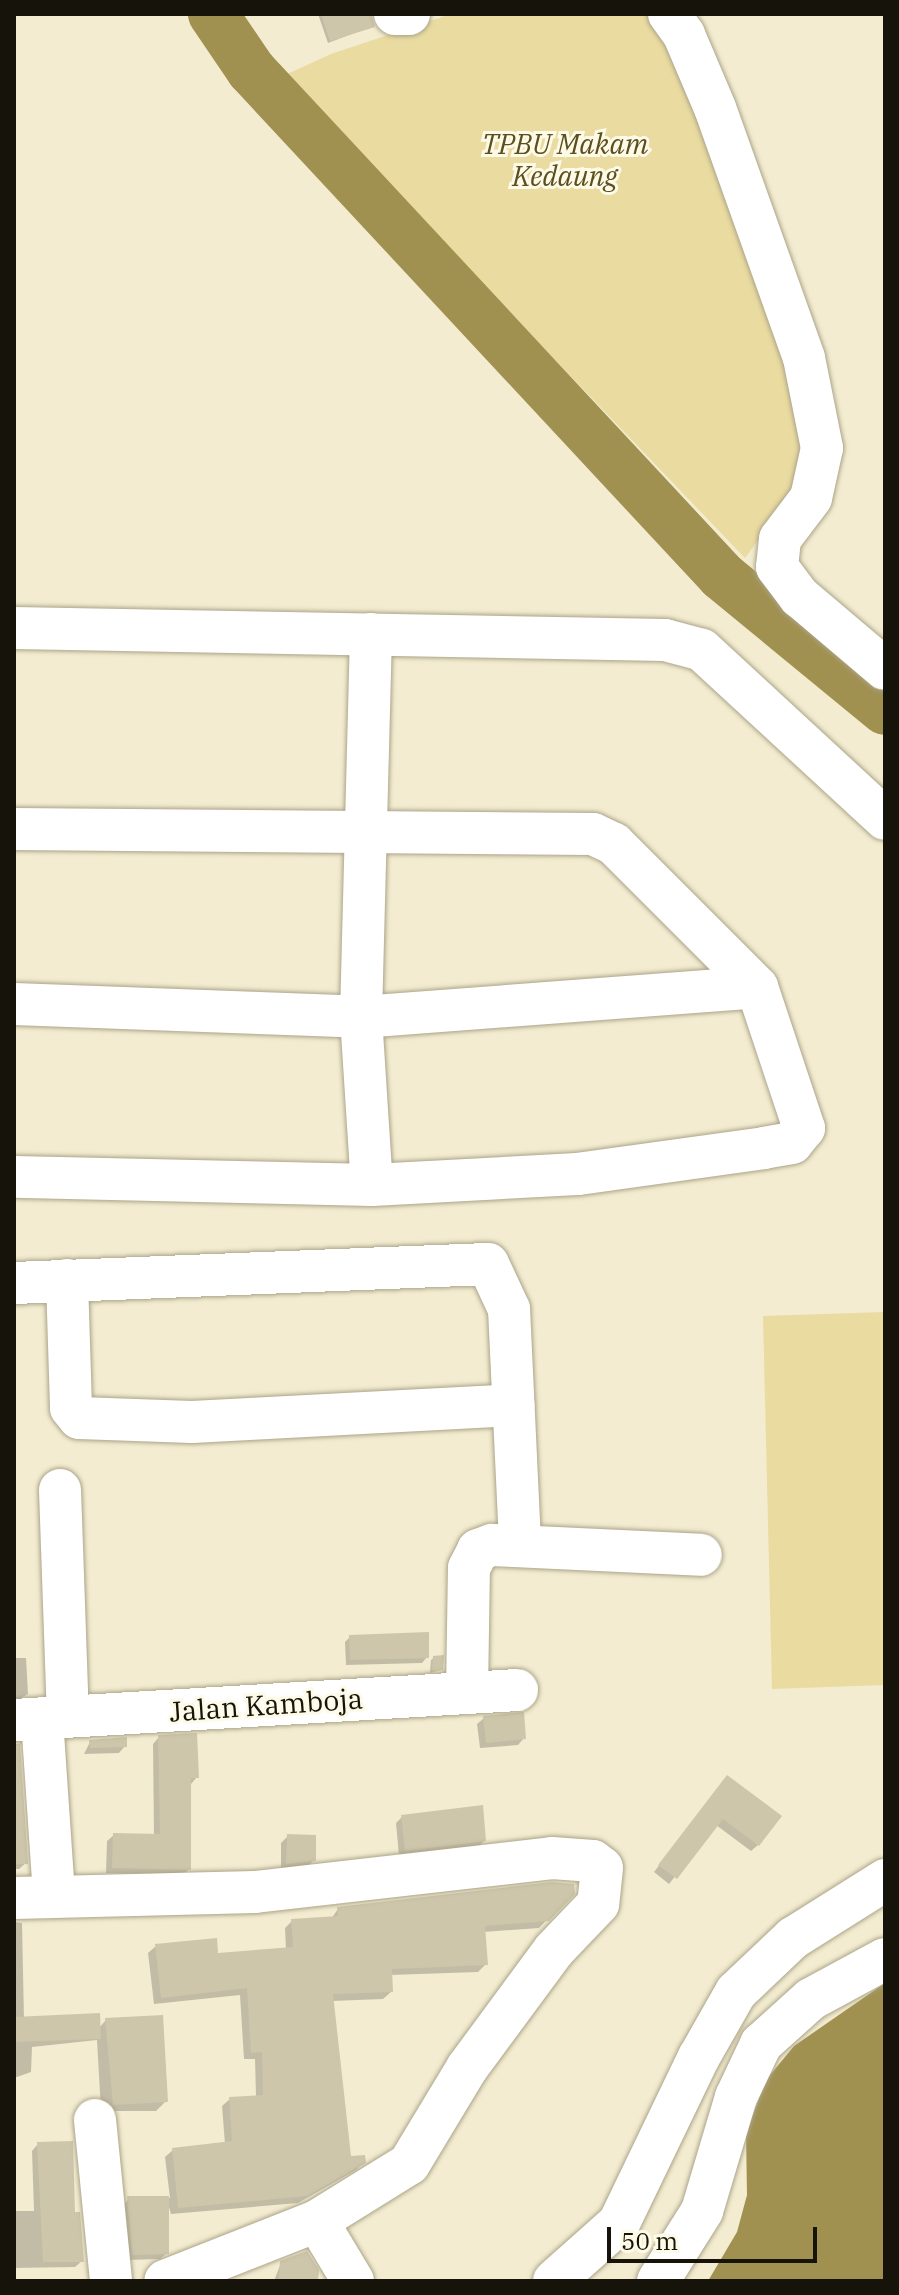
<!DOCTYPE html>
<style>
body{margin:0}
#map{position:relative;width:899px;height:2295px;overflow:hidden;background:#f3ecd0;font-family:"IBM Plex Serif",serif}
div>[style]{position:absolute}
.green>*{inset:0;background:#eadba0}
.water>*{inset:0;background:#a19151}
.shadow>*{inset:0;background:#0003}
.river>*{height:50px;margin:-25px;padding:0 25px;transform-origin:25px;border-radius:25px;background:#a19151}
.building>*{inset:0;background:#cdc6aa}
.roads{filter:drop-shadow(0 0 2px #aba489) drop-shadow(0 0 2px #aba489)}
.minor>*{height:42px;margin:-21px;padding:0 21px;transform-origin:21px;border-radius:21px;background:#fff}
span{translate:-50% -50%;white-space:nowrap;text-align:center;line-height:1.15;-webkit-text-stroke:6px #fefae8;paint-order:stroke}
.park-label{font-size:28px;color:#5b4f1e;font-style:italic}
.street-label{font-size:28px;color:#16140a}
.frame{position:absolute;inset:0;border:16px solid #16140a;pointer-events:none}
.scale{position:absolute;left:607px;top:2227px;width:210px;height:36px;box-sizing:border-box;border:4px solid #16140a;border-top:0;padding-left:10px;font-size:24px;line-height:28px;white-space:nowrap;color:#16140a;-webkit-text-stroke:6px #fefae8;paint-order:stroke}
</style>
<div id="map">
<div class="green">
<i style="clip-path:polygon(451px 14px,654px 14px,762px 262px,807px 454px,797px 488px,745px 558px,283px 76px,331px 54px)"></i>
<i style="clip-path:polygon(885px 1312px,885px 1685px,772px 1689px,763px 1316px)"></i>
</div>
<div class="water">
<i style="clip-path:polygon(885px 1983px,885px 2281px,708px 2281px,737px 2232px,747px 2195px,746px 2133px,766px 2080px,794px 2046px)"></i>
</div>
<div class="shadow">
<i style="clip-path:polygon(318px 14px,369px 14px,373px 26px,328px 43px)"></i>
<i style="clip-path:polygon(350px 1637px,427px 1657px,422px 1663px,346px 1665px,345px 1642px)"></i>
<i style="clip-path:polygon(14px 1658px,26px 1658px,28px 1694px,14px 1702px)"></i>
<i style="clip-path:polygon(434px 1658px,441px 1670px,430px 1673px,431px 1660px)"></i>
<i style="clip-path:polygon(484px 1718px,524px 1738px,518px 1745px,480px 1748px,477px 1724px)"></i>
<i style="clip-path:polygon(159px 1737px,197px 1777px,191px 1784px,189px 1869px,183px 1875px,106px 1873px,107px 1841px,114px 1835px,154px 1836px,153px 1744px)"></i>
<i style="clip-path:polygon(90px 1742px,125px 1746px,119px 1753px,84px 1754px)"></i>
<i style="clip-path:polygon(14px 1744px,26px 1863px,19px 1869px,14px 1869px)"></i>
<i style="clip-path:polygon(721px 1784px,758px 1845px,751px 1851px,716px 1825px,669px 1884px,654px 1872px)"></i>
<i style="clip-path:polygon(402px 1817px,484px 1841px,478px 1847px,399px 1856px,396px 1823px)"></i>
<i style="clip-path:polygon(288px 1836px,314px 1860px,307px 1867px,281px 1869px,281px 1843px)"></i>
<i style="clip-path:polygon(573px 1893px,539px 1928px,483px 1932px,486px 1964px,478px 1972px,390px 1975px,391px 1992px,383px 1999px,332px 2001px,349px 2158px,364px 2162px,356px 2170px,298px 2203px,171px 2214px,167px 2200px,167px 2253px,160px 2259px,127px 2260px,121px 2207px,128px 2200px,170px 2198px,165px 2157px,173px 2150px,225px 2144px,222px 2106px,230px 2099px,256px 2097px,255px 2059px,244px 2059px,240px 1995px,154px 2004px,148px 1953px,156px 1946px,216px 1955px,286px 1950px,285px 1928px,292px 1921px,331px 1919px,338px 1909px)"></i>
<i style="clip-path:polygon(14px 1922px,22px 1923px,24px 2019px,99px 2028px,106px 2020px,166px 2101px,156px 2111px,101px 2111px,97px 2040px,32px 2047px,31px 2072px,14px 2078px)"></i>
<i style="clip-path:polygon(38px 2144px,73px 2214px,82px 2261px,75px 2267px,14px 2268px,14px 2211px,34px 2211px,32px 2151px)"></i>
<i style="clip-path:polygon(281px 2263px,316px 2280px,274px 2281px)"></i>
</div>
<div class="river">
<i style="left:213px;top:14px;width:68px;rotate:55.8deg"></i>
<i style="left:251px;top:70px;width:691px;rotate:47.05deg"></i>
<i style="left:722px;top:576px;width:211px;rotate:39.4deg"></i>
</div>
<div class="building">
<i style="clip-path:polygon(321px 14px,371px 14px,375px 27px,330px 41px)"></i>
<i style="clip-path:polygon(429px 1632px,429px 1658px,350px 1660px,349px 1635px)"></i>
<i style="clip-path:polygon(444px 1655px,443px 1670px,432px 1671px,433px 1656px)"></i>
<i style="clip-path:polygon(524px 1712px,526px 1739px,486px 1743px,483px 1716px)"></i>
<i style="clip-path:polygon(197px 1733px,199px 1778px,191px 1778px,191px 1870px,112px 1868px,113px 1833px,160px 1834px,158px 1735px)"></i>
<i style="clip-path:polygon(127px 1737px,127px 1747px,90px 1748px,89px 1740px)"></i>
<i style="clip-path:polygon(14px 1744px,20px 1744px,28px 1864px,14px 1864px)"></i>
<i style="clip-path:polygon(727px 1775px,782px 1816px,759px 1846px,723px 1819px,677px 1879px,658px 1865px)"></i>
<i style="clip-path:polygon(483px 1805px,486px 1841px,405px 1851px,401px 1815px)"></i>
<i style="clip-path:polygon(287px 1834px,316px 1835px,316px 1861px,286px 1864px)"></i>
<i style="clip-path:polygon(552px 1882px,574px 1884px,575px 1894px,549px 1921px,485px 1926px,488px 1965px,392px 1969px,393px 1992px,333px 1994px,351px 2156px,365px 2155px,366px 2163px,307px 2196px,178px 2208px,172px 2148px,232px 2141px,229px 2097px,263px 2095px,262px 2052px,251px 2053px,247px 1988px,161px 1998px,155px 1944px,217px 1938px,218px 1953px,293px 1947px,291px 1919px,338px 1916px,337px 1907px)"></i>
<i style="clip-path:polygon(100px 2013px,101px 2039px,14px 2042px,14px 2017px)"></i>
<i style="clip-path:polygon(163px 2015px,168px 2102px,113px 2105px,105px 2018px)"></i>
<i style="clip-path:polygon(73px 2141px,75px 2212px,80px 2212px,84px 2262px,43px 2262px,37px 2142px)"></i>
<i style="clip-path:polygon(127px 2196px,169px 2196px,169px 2254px,132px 2255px)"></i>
<i style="clip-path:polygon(307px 2251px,319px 2270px,318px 2281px,279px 2279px,280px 2261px)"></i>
</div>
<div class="roads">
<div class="minor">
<i style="left:395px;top:14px;width:14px"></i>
<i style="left:669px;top:14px;width:26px;rotate:54deg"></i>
<i style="left:684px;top:35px;width:79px;rotate:67deg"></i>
<i style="left:715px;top:108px;width:265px;rotate:70.4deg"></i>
<i style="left:804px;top:358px;width:92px;rotate:78.7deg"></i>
<i style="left:822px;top:448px;width:51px;rotate:102.4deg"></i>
<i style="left:811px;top:498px;width:51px;rotate:127.1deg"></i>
<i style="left:780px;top:539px;width:28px;rotate:96deg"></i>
<i style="left:777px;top:567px;width:38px;rotate:53deg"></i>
<i style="left:800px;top:597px;width:111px;rotate:40.3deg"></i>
<i style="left:14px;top:628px;width:651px;rotate:1.06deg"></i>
<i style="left:665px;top:640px;width:38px;rotate:15deg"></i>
<i style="left:702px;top:650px;width:249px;rotate:42.7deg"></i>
<i style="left:371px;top:634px;width:383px;rotate:91.5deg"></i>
<i style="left:361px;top:1017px;width:168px;rotate:86.3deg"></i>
<i style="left:14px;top:829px;width:579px;rotate:0.49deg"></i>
<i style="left:593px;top:834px;width:23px;rotate:25deg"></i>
<i style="left:614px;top:844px;width:202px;rotate:45deg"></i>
<i style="left:757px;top:987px;width:149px;rotate:71.6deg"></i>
<i style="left:804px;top:1128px;width:19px;rotate:129deg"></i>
<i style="left:792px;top:1143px;width:27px;rotate:170deg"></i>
<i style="left:765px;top:1148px;width:190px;rotate:172.1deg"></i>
<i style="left:577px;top:1174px;width:205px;rotate:176.9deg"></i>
<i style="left:372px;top:1185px;width:358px;rotate:-178.7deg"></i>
<i style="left:14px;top:1004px;width:347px;rotate:2.1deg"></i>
<i style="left:361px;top:1017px;width:397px;rotate:-4.3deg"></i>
<i style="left:67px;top:1280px;width:128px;rotate:88.2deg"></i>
<i style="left:71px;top:1408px;width:13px;rotate:51deg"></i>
<i style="left:79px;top:1418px;width:113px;rotate:2deg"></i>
<i style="left:192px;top:1422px;width:322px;rotate:-3deg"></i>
<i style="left:14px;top:1283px;width:474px;rotate:-2.3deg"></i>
<i style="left:488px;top:1264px;width:50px;rotate:65deg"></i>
<i style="left:509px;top:1309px;width:237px;rotate:87.3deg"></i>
<i style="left:60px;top:1490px;width:227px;rotate:88deg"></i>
<i style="left:467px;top:1693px;width:125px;rotate:-89.1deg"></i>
<i style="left:469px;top:1568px;width:20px;rotate:-63deg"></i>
<i style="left:478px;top:1550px;width:15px;rotate:-20deg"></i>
<i style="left:492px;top:1545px;width:209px;rotate:2.7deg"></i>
<i style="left:42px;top:1719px;width:177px;rotate:86.1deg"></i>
<i style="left:14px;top:1720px;width:504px;rotate:-3.41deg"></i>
<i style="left:14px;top:1898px;width:241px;rotate:-1.4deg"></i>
<i style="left:255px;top:1892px;width:299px;rotate:-6.5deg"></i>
<i style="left:552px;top:1858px;width:41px;rotate:4.2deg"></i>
<i style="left:593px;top:1861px;width:11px;rotate:38deg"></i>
<i style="left:602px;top:1868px;width:36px;rotate:96deg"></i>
<i style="left:598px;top:1904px;width:64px;rotate:133.7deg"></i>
<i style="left:554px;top:1950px;width:147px;rotate:126.4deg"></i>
<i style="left:467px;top:2068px;width:112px;rotate:121.1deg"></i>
<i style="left:409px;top:2164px;width:108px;rotate:148.2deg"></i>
<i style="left:317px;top:2221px;width:163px;rotate:158.5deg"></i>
<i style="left:95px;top:2120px;width:162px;rotate:84.3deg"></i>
<i style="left:317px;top:2221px;width:70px;rotate:59deg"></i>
<i style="left:554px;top:2281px;width:87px;rotate:-41.7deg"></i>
<i style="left:619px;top:2223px;width:184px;rotate:-64.3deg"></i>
<i style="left:699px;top:2057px;width:75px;rotate:-60.4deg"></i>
<i style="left:736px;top:1992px;width:79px;rotate:-43.5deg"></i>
<i style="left:793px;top:1938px;width:109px;rotate:-32.2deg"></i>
<i style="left:658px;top:2281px;width:83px;rotate:-57.8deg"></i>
<i style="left:702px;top:2211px;width:119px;rotate:-73.4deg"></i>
<i style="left:736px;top:2097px;width:59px;rotate:-64.7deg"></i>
<i style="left:761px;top:2044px;width:67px;rotate:-42deg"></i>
<i style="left:811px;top:1999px;width:84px;rotate:-28.4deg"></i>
</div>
</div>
<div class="park-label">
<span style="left:565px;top:160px">TPBU Makam<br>Kedaung</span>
</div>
<div class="street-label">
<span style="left:266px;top:1705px;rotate:-4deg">Jalan Kamboja</span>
</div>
<div class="frame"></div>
<div class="scale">50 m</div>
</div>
